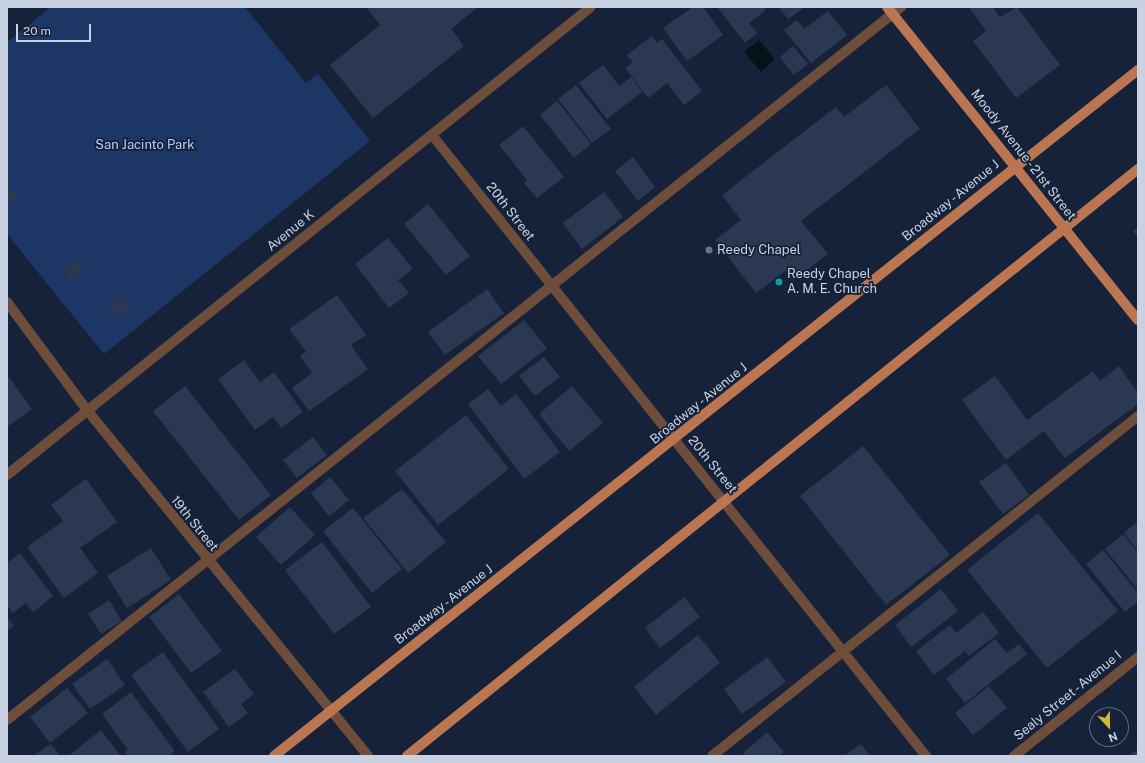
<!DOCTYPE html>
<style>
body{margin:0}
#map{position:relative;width:1145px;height:763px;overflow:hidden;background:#152239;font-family:"Public Sans",sans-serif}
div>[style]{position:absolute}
.green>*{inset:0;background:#1c3665}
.water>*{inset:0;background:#051219}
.building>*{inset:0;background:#2a3951}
.minor>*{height:10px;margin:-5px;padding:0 5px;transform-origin:5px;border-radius:5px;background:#6f4d3b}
.major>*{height:10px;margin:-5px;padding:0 5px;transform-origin:5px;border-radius:5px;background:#bb7550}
.dots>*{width:11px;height:11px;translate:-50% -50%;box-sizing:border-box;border:2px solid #152239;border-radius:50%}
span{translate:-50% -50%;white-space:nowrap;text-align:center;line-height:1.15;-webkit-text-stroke:3.5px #152239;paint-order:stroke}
.park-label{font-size:13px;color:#b6cdf4}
.street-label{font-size:13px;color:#c9d2e2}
.poi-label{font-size:13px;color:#c9d2e2}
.left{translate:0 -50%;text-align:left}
.frame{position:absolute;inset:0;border:8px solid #c9d2e2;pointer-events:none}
.north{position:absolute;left:1089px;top:707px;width:40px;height:40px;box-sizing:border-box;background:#152239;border:1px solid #5d687d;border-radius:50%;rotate:158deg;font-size:11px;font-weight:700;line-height:16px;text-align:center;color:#c9d2e2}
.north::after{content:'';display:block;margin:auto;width:14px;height:18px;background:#d2b635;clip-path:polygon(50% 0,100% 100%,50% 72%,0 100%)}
.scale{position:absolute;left:16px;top:24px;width:75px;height:18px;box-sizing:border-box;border:2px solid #c9d2e2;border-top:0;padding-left:5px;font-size:12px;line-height:14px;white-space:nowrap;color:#c9d2e2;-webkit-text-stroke:3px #152239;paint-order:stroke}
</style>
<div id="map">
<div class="green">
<i style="clip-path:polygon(51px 7px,245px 7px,306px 83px,318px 74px,370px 141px,104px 354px,7px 234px,7px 42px)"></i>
</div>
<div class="water">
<i style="clip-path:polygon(759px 40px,775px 59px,761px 72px,744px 52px)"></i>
</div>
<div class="building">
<i style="clip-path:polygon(366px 7px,478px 7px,451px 29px,464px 46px,373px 118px,330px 65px,380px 25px)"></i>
<i style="clip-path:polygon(693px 7px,703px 7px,723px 35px,687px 61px,663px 28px)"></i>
<i style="clip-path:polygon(717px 7px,763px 7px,766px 10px,749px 23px,757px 33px,745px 43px)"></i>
<i style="clip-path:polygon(779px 7px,805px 7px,788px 19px)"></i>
<i style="clip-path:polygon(969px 7px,993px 7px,1000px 17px,1017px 7px,1060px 65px,1016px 98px,973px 41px,986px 31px)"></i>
<i style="clip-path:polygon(828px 11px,847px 35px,811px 63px,784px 30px,797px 20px,804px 29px)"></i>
<i style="clip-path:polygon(652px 36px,657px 43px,662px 39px,702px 91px,684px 105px,667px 83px,648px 98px,625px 68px,633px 62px,627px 55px)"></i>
<i style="clip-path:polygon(793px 46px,808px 64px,794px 75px,780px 57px)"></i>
<i style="clip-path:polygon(603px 65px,619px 86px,631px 77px,642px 92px,607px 119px,579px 83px)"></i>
<i style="clip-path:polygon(576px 85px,611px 129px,592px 143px,558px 99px)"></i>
<i style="clip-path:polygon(886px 85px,920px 129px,801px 221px,828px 254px,793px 281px,785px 271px,756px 293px,715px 240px,741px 220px,722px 195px,836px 107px,844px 117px)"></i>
<i style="clip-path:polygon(557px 101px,591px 144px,574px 158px,540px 115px)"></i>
<i style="clip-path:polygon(523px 126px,564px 177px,537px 198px,524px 183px,527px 180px,499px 145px)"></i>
<i style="clip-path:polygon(633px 157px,655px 187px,638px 201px,615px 171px)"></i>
<i style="clip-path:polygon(7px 184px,18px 197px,7px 206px)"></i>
<i style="clip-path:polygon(604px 192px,623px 217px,582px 249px,563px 223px)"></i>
<i style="clip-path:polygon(428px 204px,470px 256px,446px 275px,404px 224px)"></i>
<i style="clip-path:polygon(1138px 227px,1138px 238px,1133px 231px)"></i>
<i style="clip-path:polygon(388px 238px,413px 269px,398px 280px,409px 293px,389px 308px,355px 264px)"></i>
<i style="clip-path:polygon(75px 260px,84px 272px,71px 282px,62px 269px)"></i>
<i style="clip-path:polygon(487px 289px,504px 313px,445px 355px,428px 332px)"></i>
<i style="clip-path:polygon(121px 295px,132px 308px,119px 318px,108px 305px)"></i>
<i style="clip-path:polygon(337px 295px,366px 335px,351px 345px,368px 369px,309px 411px,292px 388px,312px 373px,300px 356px,306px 352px,289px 329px)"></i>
<i style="clip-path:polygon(524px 320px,547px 348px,501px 384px,478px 356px)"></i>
<i style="clip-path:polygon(544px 357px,560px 377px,535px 396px,519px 376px)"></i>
<i style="clip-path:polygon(244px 360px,260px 382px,274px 372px,303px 412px,281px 428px,273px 417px,255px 430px,218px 379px)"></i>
<i style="clip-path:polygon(1119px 366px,1138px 393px,1138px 404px,1065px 458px,1044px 431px,1006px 460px,962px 400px,995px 376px,1027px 420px,1093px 371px,1100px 381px)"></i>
<i style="clip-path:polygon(9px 377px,32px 409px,7px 427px,7px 378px)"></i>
<i style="clip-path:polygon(185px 386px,271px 495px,239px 520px,153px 411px)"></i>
<i style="clip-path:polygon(572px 386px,603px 423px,569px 451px,539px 414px)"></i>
<i style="clip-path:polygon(488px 389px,501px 406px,516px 394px,560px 452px,524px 479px,468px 404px)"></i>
<i style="clip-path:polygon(466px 415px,509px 469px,438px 525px,395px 471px)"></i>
<i style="clip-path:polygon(313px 437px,327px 455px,297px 478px,283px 460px)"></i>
<i style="clip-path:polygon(863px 446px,950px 555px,886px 605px,800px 496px)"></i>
<i style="clip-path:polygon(1006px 463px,1029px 495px,1003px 514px,979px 482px)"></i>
<i style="clip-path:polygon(330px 477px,349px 500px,329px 516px,311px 493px)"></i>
<i style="clip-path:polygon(86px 479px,117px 522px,80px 548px,98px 573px,64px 598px,27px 547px,63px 521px,51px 505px)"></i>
<i style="clip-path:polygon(402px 489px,446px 542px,408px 573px,363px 518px)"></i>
<i style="clip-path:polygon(290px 507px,315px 535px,281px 565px,256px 537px)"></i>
<i style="clip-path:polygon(353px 508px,402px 569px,372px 593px,323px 531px)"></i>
<i style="clip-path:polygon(1038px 513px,1118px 611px,1047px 668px,967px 570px)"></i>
<i style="clip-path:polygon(1138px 521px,1138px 551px,1124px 533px)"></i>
<i style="clip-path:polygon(1123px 534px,1138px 553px,1138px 590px,1105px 549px)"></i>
<i style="clip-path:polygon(322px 542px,371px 607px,334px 634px,285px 570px)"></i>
<i style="clip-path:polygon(151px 548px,171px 580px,127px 608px,107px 576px)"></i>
<i style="clip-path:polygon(1103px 550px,1138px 593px,1138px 602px,1125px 612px,1086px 564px)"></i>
<i style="clip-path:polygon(20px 553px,53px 596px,33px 612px,26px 603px,13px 613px,7px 605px,7px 563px)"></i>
<i style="clip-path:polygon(941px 589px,958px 611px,911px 647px,895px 625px)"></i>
<i style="clip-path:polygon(179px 594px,222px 651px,191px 673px,149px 617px)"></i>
<i style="clip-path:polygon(684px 597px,700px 617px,660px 648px,645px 628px)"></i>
<i style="clip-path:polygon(109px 600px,122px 621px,101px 634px,88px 614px)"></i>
<i style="clip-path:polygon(983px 612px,999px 633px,969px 656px,965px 651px,934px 675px,916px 651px,950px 625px,956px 633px)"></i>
<i style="clip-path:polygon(7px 617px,14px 626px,7px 631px)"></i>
<i style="clip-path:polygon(698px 635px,720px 663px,656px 715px,634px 687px)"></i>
<i style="clip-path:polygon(995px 639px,1007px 653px,1019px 644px,1027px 654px,965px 703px,946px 679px)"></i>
<i style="clip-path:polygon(163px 652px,219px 729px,188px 752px,131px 675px)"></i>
<i style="clip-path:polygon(767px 657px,786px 682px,742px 714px,724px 689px)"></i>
<i style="clip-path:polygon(107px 659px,125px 685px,90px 709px,72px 684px)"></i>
<i style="clip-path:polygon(235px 669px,254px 694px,241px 704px,248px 713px,229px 727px,203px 692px)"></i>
<i style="clip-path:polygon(989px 686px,1007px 708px,973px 735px,955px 713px)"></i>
<i style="clip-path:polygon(67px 688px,88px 713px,50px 743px,30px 717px)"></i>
<i style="clip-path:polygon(131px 692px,175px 751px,169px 756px,128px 756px,125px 752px,128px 750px,102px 714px)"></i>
<i style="clip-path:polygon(101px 730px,121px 756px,68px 756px)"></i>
<i style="clip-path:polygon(767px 732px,784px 752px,779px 756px,745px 756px,743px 753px)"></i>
<i style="clip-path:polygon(51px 744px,60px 756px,33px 756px)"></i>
<i style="clip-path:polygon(861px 744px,870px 756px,844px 756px)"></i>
<i style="clip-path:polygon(1138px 749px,1138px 756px,1129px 756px)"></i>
</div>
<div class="minor">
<i style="left:432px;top:135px;width:794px;rotate:51.5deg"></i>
<i style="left:7px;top:302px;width:134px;rotate:53.5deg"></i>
<i style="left:87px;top:410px;width:446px;rotate:50.9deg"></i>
<i style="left:7px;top:475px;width:748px;rotate:-38.71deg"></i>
<i style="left:7px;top:720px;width:1144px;rotate:-38.57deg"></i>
<i style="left:712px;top:756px;width:545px;rotate:-38.59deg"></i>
<i style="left:1014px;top:756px;width:159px;rotate:-38.6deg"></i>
</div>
<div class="major">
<i style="left:887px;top:7px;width:401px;rotate:51.3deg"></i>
<i style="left:274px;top:756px;width:1103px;rotate:-38.45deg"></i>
<i style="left:407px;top:756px;width:938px;rotate:-38.76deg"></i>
</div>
<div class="dots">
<i style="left:709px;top:250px;background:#6b7280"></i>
<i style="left:779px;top:282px;background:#0f9aa8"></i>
</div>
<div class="park-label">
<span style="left:145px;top:145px">San Jacinto Park</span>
</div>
<div class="street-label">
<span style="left:1023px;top:155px;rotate:52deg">Moody Avenue - 21st Street</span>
<span style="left:951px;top:201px;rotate:-39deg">Broadway - Avenue J</span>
<span style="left:510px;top:212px;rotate:52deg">20th Street</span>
<span style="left:291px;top:231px;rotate:-39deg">Avenue K</span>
<span style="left:699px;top:404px;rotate:-39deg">Broadway - Avenue J</span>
<span style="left:712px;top:465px;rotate:51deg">20th Street</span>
<span style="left:194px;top:524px;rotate:51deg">19th Street</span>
<span style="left:444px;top:605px;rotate:-38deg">Broadway - Avenue J</span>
<span style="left:1068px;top:696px;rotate:-39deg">Sealy Street - Avenue I</span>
</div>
<div class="poi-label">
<span class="left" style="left:717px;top:250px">Reedy Chapel</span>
<span class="left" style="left:787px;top:282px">Reedy Chapel<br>A. M. E. Church</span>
</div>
<div class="frame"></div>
<div class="north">N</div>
<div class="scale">20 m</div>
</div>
